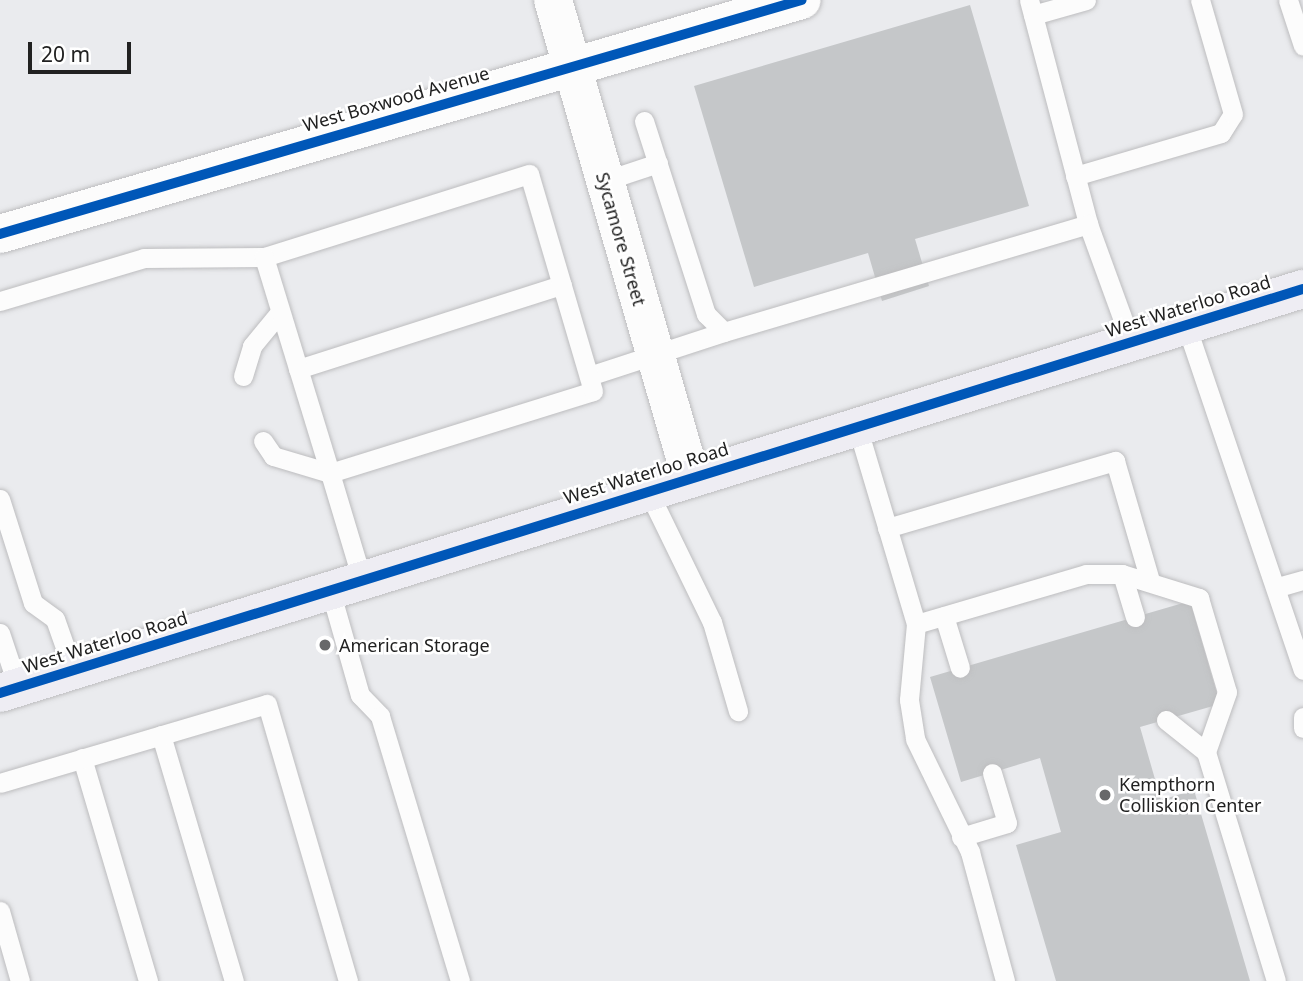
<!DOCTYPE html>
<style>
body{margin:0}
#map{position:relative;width:1303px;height:981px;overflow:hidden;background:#eaebee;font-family:"Noto Sans",sans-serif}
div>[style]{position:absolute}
.building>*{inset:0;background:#c5c7c9}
.roads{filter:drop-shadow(0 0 2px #bdbdbf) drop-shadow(0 0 2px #bdbdbf)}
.lane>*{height:19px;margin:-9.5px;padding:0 9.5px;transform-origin:9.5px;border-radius:9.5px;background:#fcfcfc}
.street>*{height:38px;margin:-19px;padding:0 19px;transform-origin:19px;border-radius:19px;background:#fcfcfc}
.secondary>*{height:38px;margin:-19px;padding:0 19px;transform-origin:19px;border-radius:19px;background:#eeedf3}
.cycleway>*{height:10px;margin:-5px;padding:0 5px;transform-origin:5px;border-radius:5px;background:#0057b8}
.dots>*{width:19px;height:19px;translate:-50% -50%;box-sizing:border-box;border:4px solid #fff;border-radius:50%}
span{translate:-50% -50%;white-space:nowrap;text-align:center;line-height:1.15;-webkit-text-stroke:5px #fff;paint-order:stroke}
.street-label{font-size:18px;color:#212121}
.poi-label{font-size:18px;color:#212121}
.left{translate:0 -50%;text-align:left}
.scale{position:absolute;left:28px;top:42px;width:103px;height:32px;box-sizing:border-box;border:4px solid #212121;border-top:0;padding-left:9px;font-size:21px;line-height:24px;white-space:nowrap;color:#212121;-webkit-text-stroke:5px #fff;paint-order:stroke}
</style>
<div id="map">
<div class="building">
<i style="clip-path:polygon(970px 5px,1029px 206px,915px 239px,929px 286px,882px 301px,868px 253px,754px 287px,694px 86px)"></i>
<i style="clip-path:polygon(1190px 601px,1220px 704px,1140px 727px,1161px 800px,1194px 790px,1250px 981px,1056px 981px,1016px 845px,1061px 832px,1040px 758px,961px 782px,930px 677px)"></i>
</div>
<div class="roads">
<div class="lane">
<i style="left:1029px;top:0;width:232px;rotate:75.2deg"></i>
<i style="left:1088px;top:224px;width:126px;rotate:70deg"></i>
<i style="left:1288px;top:0;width:48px;rotate:71.9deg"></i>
<i style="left:1033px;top:15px;width:55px;rotate:-15.8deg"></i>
<i style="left:644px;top:121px;width:203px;rotate:72.2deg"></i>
<i style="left:706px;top:314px;width:25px;rotate:45deg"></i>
<i style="left:724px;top:332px;width:380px;rotate:-16.5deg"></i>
<i style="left:1075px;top:176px;width:152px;rotate:-16.4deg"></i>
<i style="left:1221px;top:133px;width:22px;rotate:-58deg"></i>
<i style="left:1233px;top:114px;width:119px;rotate:-106.1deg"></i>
<i style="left:604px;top:181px;width:57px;rotate:-18.4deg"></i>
<i style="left:0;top:301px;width:150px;rotate:-16.6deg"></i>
<i style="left:144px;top:258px;width:120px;rotate:-0.5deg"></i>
<i style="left:1186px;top:325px;width:364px;rotate:71.3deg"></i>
<i style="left:298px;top:369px;width:277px;rotate:-17.7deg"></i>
<i style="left:243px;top:376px;width:31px;rotate:-73deg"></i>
<i style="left:252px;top:346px;width:44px;rotate:-50.5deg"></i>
<i style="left:589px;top:376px;width:142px;rotate:-18.1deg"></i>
<i style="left:857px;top:426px;width:207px;rotate:73.4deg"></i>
<i style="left:916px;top:624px;width:76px;rotate:95.3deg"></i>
<i style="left:909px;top:700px;width:39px;rotate:81deg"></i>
<i style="left:915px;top:739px;width:126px;rotate:64deg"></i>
<i style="left:970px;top:852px;width:134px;rotate:74.8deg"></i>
<i style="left:263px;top:441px;width:18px;rotate:56deg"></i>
<i style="left:273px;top:456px;width:59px;rotate:16.6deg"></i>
<i style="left:330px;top:473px;width:275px;rotate:-17.3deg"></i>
<i style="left:593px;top:391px;width:226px;rotate:-106.4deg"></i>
<i style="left:529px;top:174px;width:278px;rotate:162.6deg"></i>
<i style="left:264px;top:257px;width:226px;rotate:73deg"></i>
<i style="left:330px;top:473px;width:112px;rotate:73.3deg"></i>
<i style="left:648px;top:491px;width:146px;rotate:64deg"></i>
<i style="left:712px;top:622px;width:93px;rotate:73.7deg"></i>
<i style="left:0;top:499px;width:109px;rotate:72.4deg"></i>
<i style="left:33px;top:603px;width:27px;rotate:36deg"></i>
<i style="left:55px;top:619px;width:54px;rotate:70.6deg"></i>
<i style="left:887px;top:528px;width:238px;rotate:-16.4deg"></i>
<i style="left:1115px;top:461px;width:125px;rotate:73.7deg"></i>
<i style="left:1122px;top:574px;width:45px;rotate:73.2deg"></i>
<i style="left:1278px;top:587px;width:26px;rotate:-16deg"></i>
<i style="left:330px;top:590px;width:109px;rotate:74.1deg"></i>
<i style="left:360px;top:695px;width:29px;rotate:46deg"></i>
<i style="left:380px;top:716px;width:277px;rotate:73.2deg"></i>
<i style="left:944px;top:616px;width:54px;rotate:72.9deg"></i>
<i style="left:916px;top:624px;width:177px;rotate:-16.4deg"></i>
<i style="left:1086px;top:574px;width:36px"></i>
<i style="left:1122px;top:574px;width:81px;rotate:17.3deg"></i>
<i style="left:1199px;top:598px;width:98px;rotate:73.4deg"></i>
<i style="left:1227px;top:692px;width:64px;rotate:109.3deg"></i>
<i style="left:1206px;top:752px;width:239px;rotate:73deg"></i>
<i style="left:0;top:633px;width:57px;rotate:71.6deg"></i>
<i style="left:1303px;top:717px;width:11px;rotate:90deg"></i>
<i style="left:1166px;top:720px;width:51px;rotate:38.7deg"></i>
<i style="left:161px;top:735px;width:257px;rotate:73.5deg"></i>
<i style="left:82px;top:758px;width:233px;rotate:73.5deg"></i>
<i style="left:0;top:783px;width:278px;rotate:-16.5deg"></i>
<i style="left:267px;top:704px;width:289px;rotate:73.7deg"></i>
<i style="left:961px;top:837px;width:48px;rotate:-16.9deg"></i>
<i style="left:1007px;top:823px;width:52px;rotate:-106.7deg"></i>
<i style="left:0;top:911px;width:73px;rotate:74.1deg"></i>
</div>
<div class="street">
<i style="left:553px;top:0;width:497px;rotate:73.9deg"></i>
<i style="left:0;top:234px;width:835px;rotate:-16.27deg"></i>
</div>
<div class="secondary">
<i style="left:0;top:693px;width:1364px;rotate:-17.23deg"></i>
</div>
</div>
<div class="cycleway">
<i style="left:0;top:234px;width:835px;rotate:-16.27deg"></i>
<i style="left:0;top:693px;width:1364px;rotate:-17.23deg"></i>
</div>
<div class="dots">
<i style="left:325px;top:645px;background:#676869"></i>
<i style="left:1105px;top:795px;background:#676869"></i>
</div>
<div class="street-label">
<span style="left:396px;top:99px;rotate:-16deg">West Boxwood Avenue</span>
<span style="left:621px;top:239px;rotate:74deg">Sycamore Street</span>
<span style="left:1188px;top:306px;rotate:-17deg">West Waterloo Road</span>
<span style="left:646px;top:473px;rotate:-17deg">West Waterloo Road</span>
<span style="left:105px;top:642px;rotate:-17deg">West Waterloo Road</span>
</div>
<div class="poi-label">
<span class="left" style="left:339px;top:645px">American Storage</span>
<span class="left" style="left:1119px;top:795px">Kempthorn<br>Colliskion Center</span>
</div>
<div class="scale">20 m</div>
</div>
